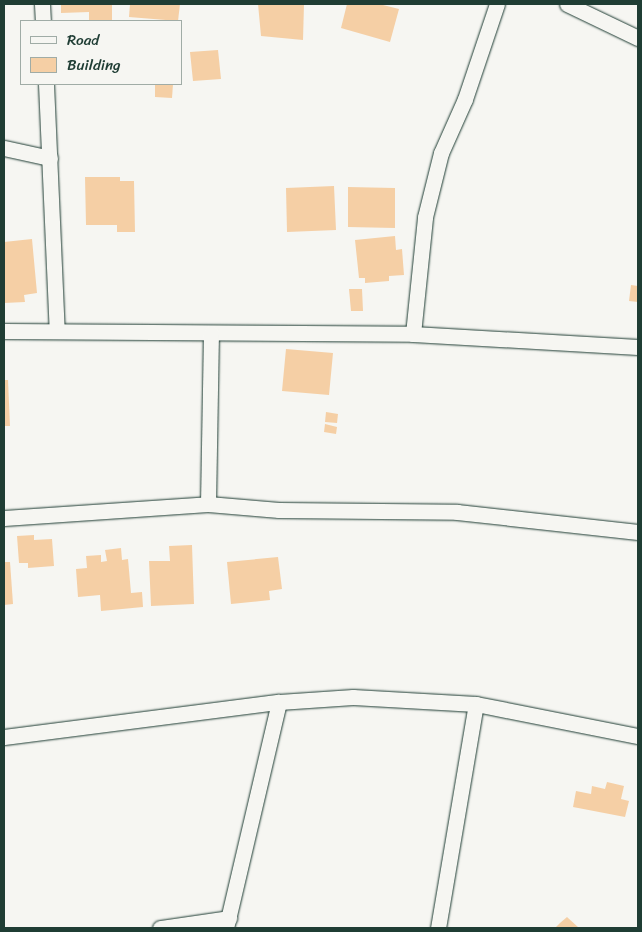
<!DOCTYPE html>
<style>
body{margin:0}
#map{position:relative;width:642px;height:932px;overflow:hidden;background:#f6f6f2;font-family:Sriracha,sans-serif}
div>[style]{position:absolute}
.building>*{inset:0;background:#f5cfa5}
.roads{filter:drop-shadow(0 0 1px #1f3d34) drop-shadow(0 0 1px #1f3d34)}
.minor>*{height:15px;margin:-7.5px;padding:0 7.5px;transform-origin:7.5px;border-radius:7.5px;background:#f6f6f2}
span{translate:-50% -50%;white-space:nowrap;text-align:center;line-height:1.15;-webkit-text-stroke:4px #f6f6f2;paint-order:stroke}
.frame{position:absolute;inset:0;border:5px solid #1f3d34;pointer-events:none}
.legend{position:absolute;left:20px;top:20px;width:162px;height:65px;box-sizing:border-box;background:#f6f6f2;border:1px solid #a0aca6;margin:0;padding:6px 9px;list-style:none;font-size:15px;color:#1f3d34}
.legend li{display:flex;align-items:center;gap:10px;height:25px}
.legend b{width:25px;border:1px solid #a0aca6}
</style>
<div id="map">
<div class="building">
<i style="clip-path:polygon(61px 4px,112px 4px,112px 21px,89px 21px,89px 12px,61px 13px)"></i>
<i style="clip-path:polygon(130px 4px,180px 4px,178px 21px,129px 17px)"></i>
<i style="clip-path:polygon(258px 4px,304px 4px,303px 40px,261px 36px)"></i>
<i style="clip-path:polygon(347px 4px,379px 4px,399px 9px,390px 42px,341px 28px)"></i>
<i style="clip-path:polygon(218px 50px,221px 79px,193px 81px,190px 52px)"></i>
<i style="clip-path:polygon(155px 84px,173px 84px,172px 98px,155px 97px)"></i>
<i style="clip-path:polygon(85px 177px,120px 177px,120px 181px,134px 181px,135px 232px,117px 232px,117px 225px,86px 225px)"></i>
<i style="clip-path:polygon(334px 186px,336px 230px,287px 232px,286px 188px)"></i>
<i style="clip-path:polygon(348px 187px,395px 188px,395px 228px,348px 227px)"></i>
<i style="clip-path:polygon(395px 236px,396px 250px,402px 249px,404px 275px,389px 276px,389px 281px,365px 283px,365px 278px,359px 278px,355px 240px)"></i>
<i style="clip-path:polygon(32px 239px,37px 293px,24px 295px,25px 302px,4px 303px,4px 242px)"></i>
<i style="clip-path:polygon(631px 285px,638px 286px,638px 302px,629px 301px)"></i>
<i style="clip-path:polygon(349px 289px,362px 289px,363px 311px,351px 311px)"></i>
<i style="clip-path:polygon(286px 349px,333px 353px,329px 395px,282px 391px)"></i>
<i style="clip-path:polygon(4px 380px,8px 380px,10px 426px,4px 426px)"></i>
<i style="clip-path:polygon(326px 412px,338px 414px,337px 423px,325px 422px)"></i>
<i style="clip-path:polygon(325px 424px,337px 427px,336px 434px,324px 432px)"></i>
<i style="clip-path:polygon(34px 535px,34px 540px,52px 539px,54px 566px,28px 568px,28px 563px,19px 563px,17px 536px)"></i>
<i style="clip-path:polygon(192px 545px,194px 604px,151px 606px,149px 561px,170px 561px,169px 546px)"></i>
<i style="clip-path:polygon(121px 548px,122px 560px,128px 559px,131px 593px,142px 592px,143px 607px,101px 611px,100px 595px,78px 597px,76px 569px,87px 568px,86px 556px,101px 555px,101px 562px,107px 561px,105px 550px)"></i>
<i style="clip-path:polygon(278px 557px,282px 589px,269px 591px,270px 600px,231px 604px,227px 562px)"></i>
<i style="clip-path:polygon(4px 562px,10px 562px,13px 604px,4px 605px)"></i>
<i style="clip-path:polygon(607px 782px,624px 786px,621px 799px,629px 801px,625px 817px,573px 807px,576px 791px,591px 794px,592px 786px,605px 789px)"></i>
<i style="clip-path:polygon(567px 917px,579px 928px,555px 928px,560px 923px)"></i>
</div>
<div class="roads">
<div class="minor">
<i style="left:42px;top:4px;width:17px;rotate:87deg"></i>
<i style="left:567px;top:4px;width:79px;rotate:25.6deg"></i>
<i style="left:46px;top:84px;width:247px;rotate:87.5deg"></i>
<i style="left:4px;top:148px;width:47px;rotate:12.3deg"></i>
<i style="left:4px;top:331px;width:409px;rotate:0.4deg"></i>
<i style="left:413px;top:334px;width:225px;rotate:3.3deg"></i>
<i style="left:413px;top:334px;width:118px;rotate:-84.1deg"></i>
<i style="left:425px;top:217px;width:66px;rotate:-76deg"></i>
<i style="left:441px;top:153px;width:59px;rotate:-66deg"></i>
<i style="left:465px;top:99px;width:100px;rotate:-71.4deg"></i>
<i style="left:208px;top:504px;width:171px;rotate:-89deg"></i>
<i style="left:4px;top:518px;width:204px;rotate:-3.9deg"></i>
<i style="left:208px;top:504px;width:71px;rotate:4.8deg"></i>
<i style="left:279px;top:510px;width:178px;rotate:0.6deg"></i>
<i style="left:457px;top:512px;width:182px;rotate:6.3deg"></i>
<i style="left:4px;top:737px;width:277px;rotate:-7.3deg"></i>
<i style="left:279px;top:702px;width:74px;rotate:-3.9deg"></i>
<i style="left:353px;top:697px;width:123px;rotate:3.3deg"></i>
<i style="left:476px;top:704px;width:165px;rotate:11.2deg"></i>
<i style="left:160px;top:928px;width:70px;rotate:-8.2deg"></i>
<i style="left:226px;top:928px;width:232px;rotate:-76.8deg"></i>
<i style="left:438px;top:928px;width:227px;rotate:-80.4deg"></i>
</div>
</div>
<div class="frame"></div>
<ul class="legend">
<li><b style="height:6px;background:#f6f6f2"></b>Road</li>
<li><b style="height:14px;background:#f5cfa5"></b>Building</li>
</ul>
</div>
